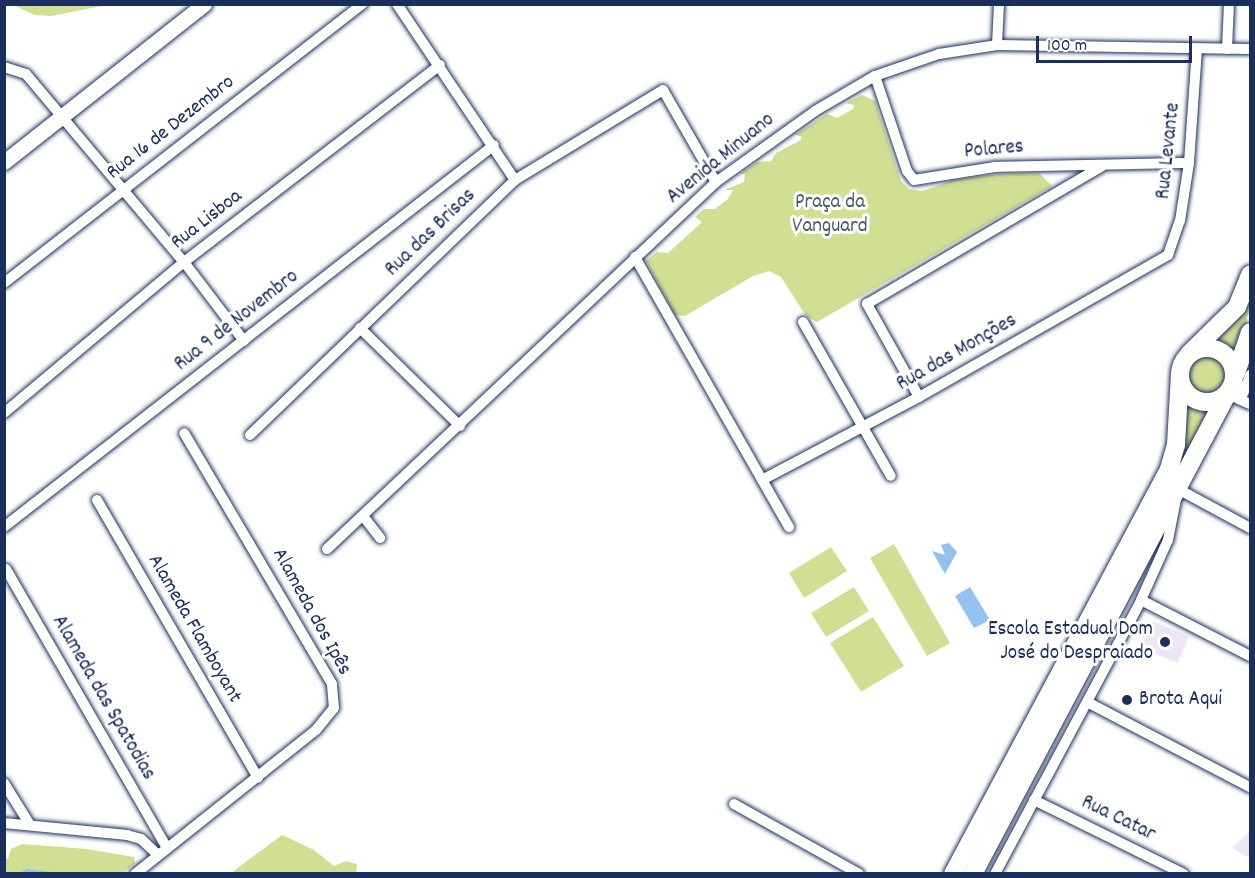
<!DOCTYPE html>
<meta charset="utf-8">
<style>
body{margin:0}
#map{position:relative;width:1255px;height:878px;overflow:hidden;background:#fff;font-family:Dekko,sans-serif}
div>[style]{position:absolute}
.built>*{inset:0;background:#eee6f3}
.green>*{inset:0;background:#d1df93}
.round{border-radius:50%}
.water>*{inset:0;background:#94c1ee}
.stream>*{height:3px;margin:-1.5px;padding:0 1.5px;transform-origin:1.5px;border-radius:1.5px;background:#94c1ee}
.roads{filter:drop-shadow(0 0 2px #1b2f5e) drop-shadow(0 0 2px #1b2f5e)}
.street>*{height:10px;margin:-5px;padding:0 5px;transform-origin:5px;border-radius:5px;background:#fff}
.secondary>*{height:15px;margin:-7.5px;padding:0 7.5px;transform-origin:7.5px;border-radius:7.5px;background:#fff}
.primary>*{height:18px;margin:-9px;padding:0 9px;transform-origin:9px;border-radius:9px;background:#fff}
.primary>.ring{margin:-9px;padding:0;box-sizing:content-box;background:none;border:18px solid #fff;border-radius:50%}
.dots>*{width:16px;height:16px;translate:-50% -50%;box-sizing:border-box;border:3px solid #fff;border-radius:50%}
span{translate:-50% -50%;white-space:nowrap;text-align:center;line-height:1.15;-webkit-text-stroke:6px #fff;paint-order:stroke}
.street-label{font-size:21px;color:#1b2f5e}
.park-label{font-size:21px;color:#485b6b}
.poi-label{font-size:21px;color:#1b2f5e}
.right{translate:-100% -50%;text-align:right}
.left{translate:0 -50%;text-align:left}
.frame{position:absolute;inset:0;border:6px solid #1b2f5e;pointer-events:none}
.scale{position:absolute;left:1036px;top:36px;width:156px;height:27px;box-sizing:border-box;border:3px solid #1b2f5e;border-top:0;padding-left:8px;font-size:18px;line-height:21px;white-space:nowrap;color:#1b2f5e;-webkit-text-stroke:4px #fff;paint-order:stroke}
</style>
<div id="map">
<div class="built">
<i style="clip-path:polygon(1152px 621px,1189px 636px,1178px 663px,1141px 648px)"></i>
<i style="clip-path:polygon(1250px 831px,1250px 858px,1232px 848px)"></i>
</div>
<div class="green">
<i style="clip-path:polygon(13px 5px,107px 5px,51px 16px,35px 15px)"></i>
<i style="clip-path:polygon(862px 95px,875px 101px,901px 181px,909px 189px,922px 191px,953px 180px,998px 174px,1039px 173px,1052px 186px,817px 322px,806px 316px,781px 277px,769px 271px,753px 276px,685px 316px,675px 315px,646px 261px,657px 252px,668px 253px,702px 222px,695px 217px,704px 209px,715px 209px,728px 199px,733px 190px,724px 190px,744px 182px,745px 174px,740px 174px,757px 162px,771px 161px,776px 153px,801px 140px,801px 136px,795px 135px,827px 114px,837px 118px,853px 109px,854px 105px,846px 103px)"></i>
<i style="clip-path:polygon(1246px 298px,1250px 300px,1250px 309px,1235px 360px,1227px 350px,1208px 343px)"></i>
<i class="round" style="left:1184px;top:352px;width:46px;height:46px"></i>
<i style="clip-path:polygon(1187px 399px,1203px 407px,1218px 406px,1179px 482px,1176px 461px)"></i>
<i style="clip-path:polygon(894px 544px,950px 643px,927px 656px,870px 558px)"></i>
<i style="clip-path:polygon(831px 547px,847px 571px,804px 598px,789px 573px)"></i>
<i style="clip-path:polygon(854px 587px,869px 611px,826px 637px,811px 613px)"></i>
<i style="clip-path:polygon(873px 617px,904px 666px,861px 692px,830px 643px)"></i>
<i style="clip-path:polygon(282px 835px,314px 850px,334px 866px,346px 861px,357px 864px,356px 873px,231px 873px)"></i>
<i style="clip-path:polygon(22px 844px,87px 849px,134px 857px,135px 863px,123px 873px,5px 873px,5px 859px,8px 859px,11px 849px)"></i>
</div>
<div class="water">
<i style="clip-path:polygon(949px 543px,957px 552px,945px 574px,932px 551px,945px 555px,941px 545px)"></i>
<i style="clip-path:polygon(970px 587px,990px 620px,974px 628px,955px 596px)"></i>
</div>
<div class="stream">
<i style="left:25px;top:4px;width:3px"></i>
<i style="left:19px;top:874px;width:9px;rotate:-27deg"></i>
<i style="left:27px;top:870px;width:34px;rotate:7deg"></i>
</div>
<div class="roads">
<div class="street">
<i style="left:397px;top:4px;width:212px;rotate:56.2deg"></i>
<i style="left:997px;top:45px;width:41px;rotate:-87.2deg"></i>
<i style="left:1227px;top:49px;width:45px;rotate:-87.5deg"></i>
<i style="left:4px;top:67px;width:23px;rotate:18deg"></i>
<i style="left:26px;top:74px;width:246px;rotate:50deg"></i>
<i style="left:184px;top:262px;width:99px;rotate:52.8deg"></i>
<i style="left:875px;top:76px;width:100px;rotate:71.4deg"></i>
<i style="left:907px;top:171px;width:11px;rotate:52deg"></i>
<i style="left:914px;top:180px;width:82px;rotate:-9.1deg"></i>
<i style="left:995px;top:167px;width:194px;rotate:-1.2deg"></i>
<i style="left:635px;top:257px;width:311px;rotate:60.3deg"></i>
<i style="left:4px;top:283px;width:455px;rotate:-37.9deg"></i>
<i style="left:803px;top:322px;width:177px;rotate:60.3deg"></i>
<i style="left:360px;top:328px;width:140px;rotate:44.4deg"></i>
<i style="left:919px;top:397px;width:107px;rotate:-119.2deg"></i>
<i style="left:867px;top:304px;width:273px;rotate:-30.4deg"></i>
<i style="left:1234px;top:397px;width:17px;rotate:24deg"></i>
<i style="left:1241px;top:399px;width:26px;rotate:-69deg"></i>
<i style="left:4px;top:413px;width:235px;rotate:-40deg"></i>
<i style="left:184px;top:262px;width:323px;rotate:-37.6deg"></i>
<i style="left:250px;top:435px;width:368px;rotate:-43.9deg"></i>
<i style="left:515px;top:180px;width:173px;rotate:-31.3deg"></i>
<i style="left:663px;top:90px;width:106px;rotate:60.1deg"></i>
<i style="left:762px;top:480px;width:178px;rotate:-27.9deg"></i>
<i style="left:919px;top:397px;width:287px;rotate:-29.7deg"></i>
<i style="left:1168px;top:255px;width:36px;rotate:-71deg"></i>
<i style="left:1180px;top:221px;width:59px;rotate:-81.2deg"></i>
<i style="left:1189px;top:163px;width:114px;rotate:-86deg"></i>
<i style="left:97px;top:500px;width:321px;rotate:59.9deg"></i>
<i style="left:363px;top:516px;width:28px;rotate:52deg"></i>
<i style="left:4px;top:527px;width:621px;rotate:-37.94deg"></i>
<i style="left:327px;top:549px;width:535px;rotate:-43.33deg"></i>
<i style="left:716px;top:182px;width:122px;rotate:-35.6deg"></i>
<i style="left:815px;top:111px;width:69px;rotate:-30.3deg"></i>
<i style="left:875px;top:76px;width:68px;rotate:-19deg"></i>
<i style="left:939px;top:54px;width:59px;rotate:-8.8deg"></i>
<i style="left:997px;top:45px;width:253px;rotate:0.9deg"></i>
<i style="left:6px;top:569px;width:320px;rotate:60deg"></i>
<i style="left:1141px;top:600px;width:123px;rotate:27.2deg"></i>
<i style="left:1089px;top:703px;width:182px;rotate:27.6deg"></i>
<i style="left:4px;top:783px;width:49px;rotate:58.2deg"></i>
<i style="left:1034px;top:800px;width:167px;rotate:26.3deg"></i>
<i style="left:734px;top:804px;width:143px;rotate:29.2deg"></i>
<i style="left:4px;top:823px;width:124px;rotate:5.6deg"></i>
<i style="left:127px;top:835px;width:15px;rotate:16deg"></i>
<i style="left:141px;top:839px;width:22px;rotate:43deg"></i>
<i style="left:135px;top:874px;width:231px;rotate:-38.5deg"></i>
<i style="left:316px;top:730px;width:28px;rotate:-51deg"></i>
<i style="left:334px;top:708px;width:24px;rotate:-95deg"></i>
<i style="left:332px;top:684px;width:291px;rotate:-120.5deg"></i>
<i style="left:995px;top:874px;width:310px;rotate:-61.9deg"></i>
<i style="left:1141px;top:600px;width:66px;rotate:-65.8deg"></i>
<i style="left:1168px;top:540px;width:52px;rotate:-78.9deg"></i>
<i style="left:1178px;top:489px;width:82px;rotate:28.4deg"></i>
</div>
<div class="secondary">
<i style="left:4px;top:162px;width:255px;rotate:-38.3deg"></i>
</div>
<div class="primary">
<i class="ring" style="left:1180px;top:348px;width:36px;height:36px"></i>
<i style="left:1189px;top:354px;width:67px;rotate:-44.4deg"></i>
<i style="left:1237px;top:307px;width:35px;rotate:-68deg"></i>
<i style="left:1236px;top:373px;width:43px;rotate:-71.1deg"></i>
<i style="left:953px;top:874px;width:459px;rotate:-61.9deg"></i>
<i style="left:1169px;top:469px;width:25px;rotate:-74deg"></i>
<i style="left:1176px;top:445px;width:72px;rotate:-86.8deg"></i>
<i style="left:973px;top:874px;width:551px;rotate:-62.09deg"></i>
</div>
</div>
<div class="dots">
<i style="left:1165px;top:642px;background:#1b2f5e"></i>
<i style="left:1127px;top:700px;background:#1b2f5e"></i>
</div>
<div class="street-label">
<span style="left:171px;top:128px;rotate:-38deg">Rua 16 de Dezembro</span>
<span style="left:994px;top:150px;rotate:-5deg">Polares</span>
<span style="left:1169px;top:151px;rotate:-84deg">Rua Levante</span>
<span style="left:721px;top:159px;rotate:-39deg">Avenida Minuano</span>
<span style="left:207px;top:220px;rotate:-38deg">Rua Lisboa</span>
<span style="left:431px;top:233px;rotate:-44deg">Rua das Brisas</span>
<span style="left:237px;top:321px;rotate:-38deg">Rua 9 de Novembro</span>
<span style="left:957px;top:353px;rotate:-30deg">Rua das Monções</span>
<span style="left:311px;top:612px;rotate:61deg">Alameda dos Ipês</span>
<span style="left:194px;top:629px;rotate:60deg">Alameda Flamboyant</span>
<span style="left:103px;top:698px;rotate:60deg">Alameda das Spatodias</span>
<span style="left:1118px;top:819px;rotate:26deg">Rua Catar</span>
</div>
<div class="park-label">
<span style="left:830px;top:215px">Praça da<br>Vanguard</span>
</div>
<div class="poi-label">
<span class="right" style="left:1153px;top:642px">Escola Estadual Dom<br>José do Despraiado</span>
<span class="left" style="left:1139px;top:700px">Brota Aqui</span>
</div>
<div class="frame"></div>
<div class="scale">100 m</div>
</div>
